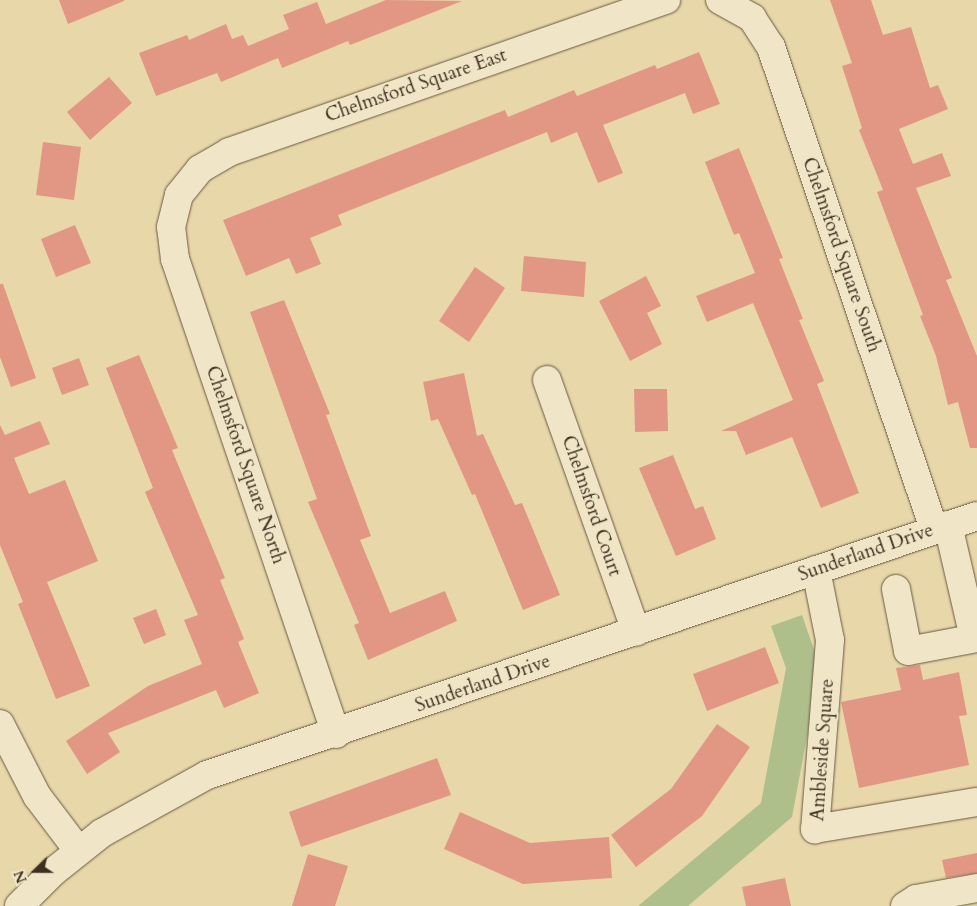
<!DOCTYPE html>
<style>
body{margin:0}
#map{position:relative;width:977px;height:906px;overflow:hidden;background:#e8d7a8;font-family:Cardo,serif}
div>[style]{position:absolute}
.green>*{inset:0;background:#afbf8c}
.building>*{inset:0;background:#e19784}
.roads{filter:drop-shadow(0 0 1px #685943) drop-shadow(0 0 1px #685943)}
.minor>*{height:28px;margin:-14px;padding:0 14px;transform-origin:14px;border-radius:14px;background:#f0e5c6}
span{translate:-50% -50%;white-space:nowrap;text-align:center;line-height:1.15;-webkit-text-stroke:4px #f0e5c6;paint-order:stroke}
.street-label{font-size:19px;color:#3e2f21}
.north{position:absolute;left:10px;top:846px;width:50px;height:50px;-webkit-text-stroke:4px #f0e5c6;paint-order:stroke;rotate:248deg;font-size:14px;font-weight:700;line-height:20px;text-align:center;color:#3e2f21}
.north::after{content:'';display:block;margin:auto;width:18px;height:22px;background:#3e2f21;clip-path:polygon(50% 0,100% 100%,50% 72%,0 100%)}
</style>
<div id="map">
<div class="green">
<i style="clip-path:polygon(802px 615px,820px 667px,792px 817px,688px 906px,638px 906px,761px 803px,786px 668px,771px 626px)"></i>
</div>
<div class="building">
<i style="clip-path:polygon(59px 0,124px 0,124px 1px,68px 24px)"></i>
<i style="clip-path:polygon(386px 0,462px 1px,350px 45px,348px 41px,282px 68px,278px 58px,221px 82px,217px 73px,156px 96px,139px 53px,187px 35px,189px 40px,226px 24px,232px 39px,243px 35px,248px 46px,289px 29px,283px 15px,317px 2px,326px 24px)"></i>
<i style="clip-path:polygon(830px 0,871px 0,883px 35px,911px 27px,930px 88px,938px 85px,948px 109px,899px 129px,913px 164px,942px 153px,951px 176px,916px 188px,952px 278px,946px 280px,977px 356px,977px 448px,970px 448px,958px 402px,948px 405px,936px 356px,920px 316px,923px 315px,877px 192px,883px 190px,859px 130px,862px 128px,842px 66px,852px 63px)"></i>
<i style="clip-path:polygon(699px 52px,720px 104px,693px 114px,685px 93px,603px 125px,623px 173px,598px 183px,577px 132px,551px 143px,547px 132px,338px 215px,342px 225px,310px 238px,321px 264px,296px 274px,289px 258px,246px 276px,223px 220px,505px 110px,508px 117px,574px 90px,577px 96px,655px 65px,657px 69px)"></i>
<i style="clip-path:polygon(109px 77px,132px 103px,90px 140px,67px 112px)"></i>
<i style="clip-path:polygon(43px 142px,81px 147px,74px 200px,36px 195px)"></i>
<i style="clip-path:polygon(739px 148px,783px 258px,779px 259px,803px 319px,799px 320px,824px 381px,817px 384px,859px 493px,821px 508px,792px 437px,746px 455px,736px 431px,721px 431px,793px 400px,753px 303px,707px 322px,696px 296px,755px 273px,739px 233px,734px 235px,705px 162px)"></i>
<i style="clip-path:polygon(75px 225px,91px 263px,56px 277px,41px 239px)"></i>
<i style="clip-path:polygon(524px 256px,586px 262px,584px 297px,521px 291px)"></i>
<i style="clip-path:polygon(475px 267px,505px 288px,469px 342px,439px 321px)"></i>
<i style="clip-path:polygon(646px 276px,661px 306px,647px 313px,662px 344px,630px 361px,599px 301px)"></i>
<i style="clip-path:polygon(0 284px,3px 284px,36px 378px,11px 387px,0 357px)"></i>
<i style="clip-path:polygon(284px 300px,330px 414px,326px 415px,371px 536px,360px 540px,390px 613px,445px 591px,457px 621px,368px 660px,354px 625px,359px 623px,308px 502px,317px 499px,250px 312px)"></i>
<i style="clip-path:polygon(139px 355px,178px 448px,172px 450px,225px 578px,220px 580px,244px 639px,238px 642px,259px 693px,224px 708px,216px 690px,108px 733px,120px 752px,87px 774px,66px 741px,148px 686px,202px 664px,184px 620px,198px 615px,145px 492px,153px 488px,106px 368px)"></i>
<i style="clip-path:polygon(79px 358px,89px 385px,62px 395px,52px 368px)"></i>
<i style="clip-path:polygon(464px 373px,477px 436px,483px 434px,515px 505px,522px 503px,560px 595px,523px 610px,475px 494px,472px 495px,438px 419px,431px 421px,423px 382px)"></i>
<i style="clip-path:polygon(634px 389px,667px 389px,668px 431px,635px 432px)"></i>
<i style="clip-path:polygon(40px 421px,50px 444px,14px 458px,29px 494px,65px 480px,98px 561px,47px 582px,90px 686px,56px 699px,18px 604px,23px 602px,0 545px,0 425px,5px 435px)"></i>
<i style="clip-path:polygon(673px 455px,695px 509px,703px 506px,716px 539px,676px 556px,639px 468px)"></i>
<i style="clip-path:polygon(156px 609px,166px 635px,144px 644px,133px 618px)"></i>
<i style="clip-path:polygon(765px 647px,779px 683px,707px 711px,693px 674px)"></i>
<i style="clip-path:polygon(920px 665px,923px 680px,959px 672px,967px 715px,959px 716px,969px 765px,859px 788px,841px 702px,901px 690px,896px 668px)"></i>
<i style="clip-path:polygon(717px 724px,750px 747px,702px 816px,636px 867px,611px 835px,671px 789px)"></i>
<i style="clip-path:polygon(437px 758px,451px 795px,301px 847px,289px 812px)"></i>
<i style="clip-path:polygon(460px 812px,530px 843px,609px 837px,612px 878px,523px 884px,444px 849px)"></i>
<i style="clip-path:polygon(977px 853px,977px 873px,946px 878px,942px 860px)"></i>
<i style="clip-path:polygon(308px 854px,348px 866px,335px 906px,292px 906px)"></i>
<i style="clip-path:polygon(785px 878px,791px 906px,746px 906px,742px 887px)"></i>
</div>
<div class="roads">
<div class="minor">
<i style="left:720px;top:0;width:37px;rotate:29deg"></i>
<i style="left:752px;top:18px;width:35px;rotate:57deg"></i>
<i style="left:771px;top:47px;width:509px;rotate:71.32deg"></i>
<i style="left:547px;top:380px;width:267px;rotate:70.5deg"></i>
<i style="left:948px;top:525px;width:116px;rotate:77deg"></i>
<i style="left:816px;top:570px;width:71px;rotate:78.7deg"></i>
<i style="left:830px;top:640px;width:190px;rotate:94.5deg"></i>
<i style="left:815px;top:829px;width:164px;rotate:-9.5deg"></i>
<i style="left:896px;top:589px;width:63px;rotate:79deg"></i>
<i style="left:908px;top:651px;width:70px;rotate:-10.7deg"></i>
<i style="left:0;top:724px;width:81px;rotate:62.8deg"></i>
<i style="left:37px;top:796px;width:68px;rotate:52.8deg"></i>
<i style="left:336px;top:734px;width:502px;rotate:-108.72deg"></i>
<i style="left:175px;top:259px;width:32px;rotate:-97deg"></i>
<i style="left:171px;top:227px;width:33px;rotate:-76deg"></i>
<i style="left:179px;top:195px;width:33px;rotate:-51deg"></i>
<i style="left:200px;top:169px;width:34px;rotate:-30deg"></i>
<i style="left:229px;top:152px;width:463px;rotate:-19.2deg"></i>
<i style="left:19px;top:906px;width:48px;rotate:-45deg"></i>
<i style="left:53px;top:872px;width:63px;rotate:-38.5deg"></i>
<i style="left:102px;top:833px;width:120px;rotate:-28.9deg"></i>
<i style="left:207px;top:775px;width:812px;rotate:-18.59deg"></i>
<i style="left:905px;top:906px;width:13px;rotate:-32deg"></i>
<i style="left:916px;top:899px;width:62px;rotate:-10.2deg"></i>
</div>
</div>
<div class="street-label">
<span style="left:416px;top:86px;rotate:-19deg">Chelmsford Square East</span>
<span style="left:841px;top:255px;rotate:71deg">Chelmsford Square South</span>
<span style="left:245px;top:465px;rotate:71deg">Chelmsford Square North</span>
<span style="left:591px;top:506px;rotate:71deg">Chelmsford Court</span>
<span style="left:866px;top:553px;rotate:-19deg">Sunderland Drive</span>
<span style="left:483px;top:684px;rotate:-19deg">Sunderland Drive</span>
<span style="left:823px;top:750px;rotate:-86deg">Ambleside Square</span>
</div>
<div class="north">N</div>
</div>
